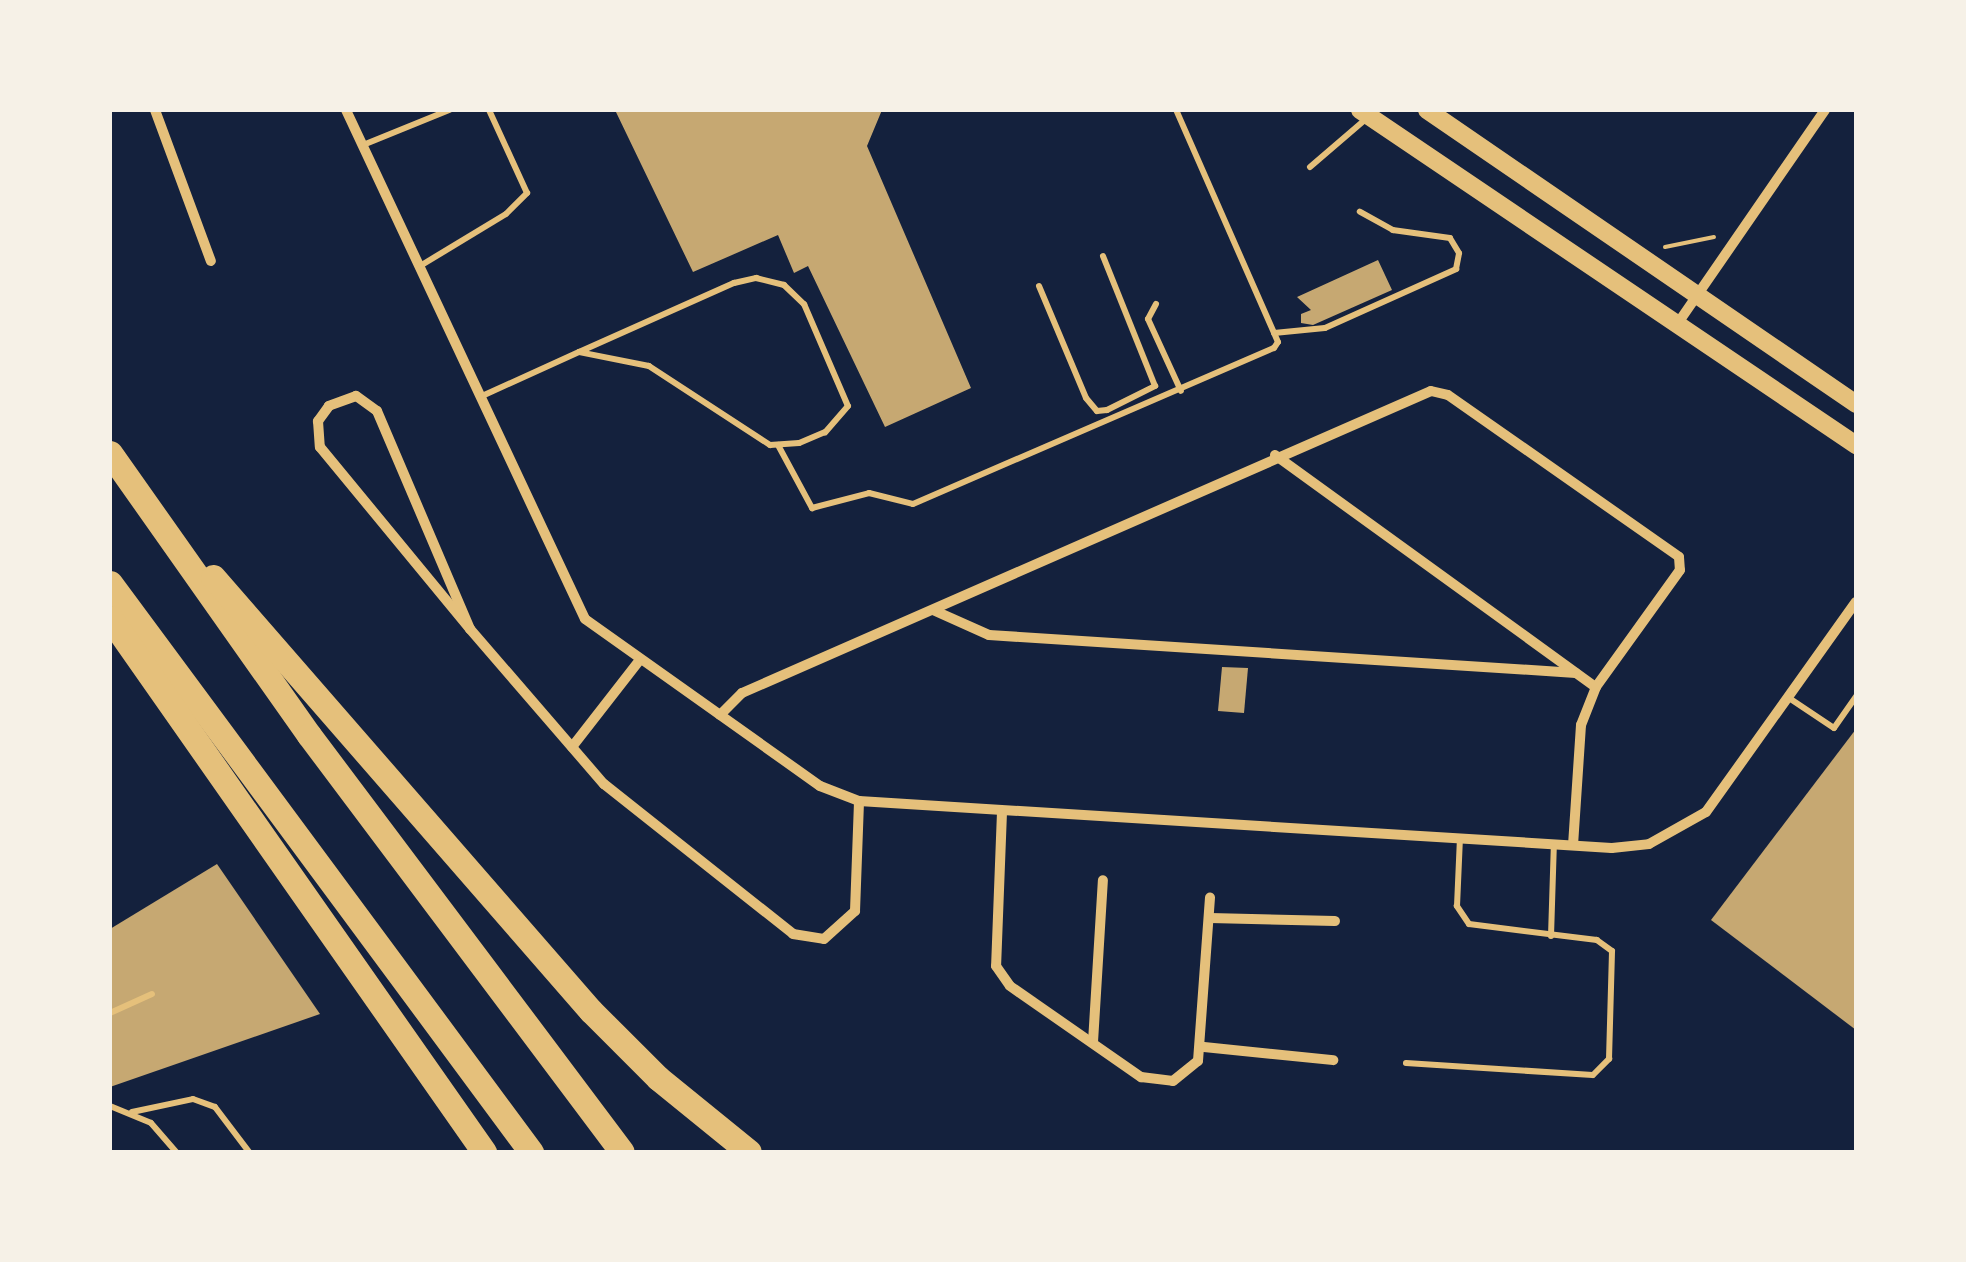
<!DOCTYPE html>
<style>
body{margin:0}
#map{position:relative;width:1966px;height:1262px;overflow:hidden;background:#14213d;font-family:Karla,sans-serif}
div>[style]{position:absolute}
.building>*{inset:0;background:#c6a872}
.path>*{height:4px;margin:-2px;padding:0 2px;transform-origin:2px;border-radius:2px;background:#e5c07b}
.service>*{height:6px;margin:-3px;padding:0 3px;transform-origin:3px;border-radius:3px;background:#e5c07b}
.minor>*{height:10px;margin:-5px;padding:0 5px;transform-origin:5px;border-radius:5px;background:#e5c07b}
.tertiary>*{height:18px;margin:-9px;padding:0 9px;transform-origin:9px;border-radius:9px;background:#e5c07b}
.motorway>*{height:25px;margin:-12.5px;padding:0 12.5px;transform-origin:12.5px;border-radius:12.5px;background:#e5c07b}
span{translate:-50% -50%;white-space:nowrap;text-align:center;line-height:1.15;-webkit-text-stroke:8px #f6f1e7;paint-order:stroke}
.frame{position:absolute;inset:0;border:112px solid #f6f1e7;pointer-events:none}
</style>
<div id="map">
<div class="building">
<i style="clip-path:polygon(615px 110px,882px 110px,867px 146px,971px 388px,885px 427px,808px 266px,794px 273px,778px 235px,693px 272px)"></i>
<i style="clip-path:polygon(1378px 260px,1392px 290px,1313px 325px,1301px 323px,1301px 314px,1311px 310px,1297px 297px)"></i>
<i style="clip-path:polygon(1222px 667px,1248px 668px,1244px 713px,1218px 711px)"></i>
<i style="clip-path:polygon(1856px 729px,1856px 1030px,1711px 920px)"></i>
<i style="clip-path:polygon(217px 864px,320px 1014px,110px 1087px,110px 929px)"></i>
</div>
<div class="path">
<i style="left:1665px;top:247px;width:50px;rotate:-11.5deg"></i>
</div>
<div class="service">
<i style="left:363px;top:145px;width:93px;rotate:-22.1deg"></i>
<i style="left:1310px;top:167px;width:74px;rotate:-40.6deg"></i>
<i style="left:420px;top:266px;width:100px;rotate:-31.2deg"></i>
<i style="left:506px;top:214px;width:30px;rotate:-45deg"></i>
<i style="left:527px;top:193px;width:91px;rotate:-114.6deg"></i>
<i style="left:1039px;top:286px;width:121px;rotate:67.2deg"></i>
<i style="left:1086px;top:398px;width:17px;rotate:50deg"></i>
<i style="left:1097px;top:411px;width:10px;rotate:-6deg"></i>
<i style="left:1107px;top:410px;width:54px;rotate:-26.6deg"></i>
<i style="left:1155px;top:386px;width:140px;rotate:-111.8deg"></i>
<i style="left:1156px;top:304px;width:17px;rotate:118deg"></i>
<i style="left:1148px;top:319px;width:79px;rotate:65.4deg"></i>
<i style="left:1274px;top:333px;width:51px;rotate:-5.6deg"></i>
<i style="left:1325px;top:328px;width:144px;rotate:-24.2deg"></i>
<i style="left:1456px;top:269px;width:16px;rotate:-79deg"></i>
<i style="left:1459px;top:253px;width:17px;rotate:-121deg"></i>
<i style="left:1450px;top:238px;width:58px;rotate:-172deg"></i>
<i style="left:1393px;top:230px;width:38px;rotate:-151deg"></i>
<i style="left:482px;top:396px;width:107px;rotate:-24.4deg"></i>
<i style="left:579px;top:352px;width:170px;rotate:-24deg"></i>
<i style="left:734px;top:283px;width:23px;rotate:-13deg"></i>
<i style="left:756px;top:278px;width:29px;rotate:14deg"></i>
<i style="left:784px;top:285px;width:28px;rotate:44deg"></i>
<i style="left:804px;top:304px;width:111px;rotate:66.7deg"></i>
<i style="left:848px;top:406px;width:35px;rotate:131deg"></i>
<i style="left:825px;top:432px;width:28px;rotate:157deg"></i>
<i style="left:799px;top:443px;width:29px;rotate:176deg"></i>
<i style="left:770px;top:445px;width:145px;rotate:-146.9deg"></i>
<i style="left:649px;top:366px;width:71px;rotate:-168.7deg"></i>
<i style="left:778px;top:445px;width:72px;rotate:61.6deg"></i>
<i style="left:812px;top:508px;width:59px;rotate:-14.7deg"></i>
<i style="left:869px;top:493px;width:45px;rotate:14deg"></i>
<i style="left:913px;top:504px;width:393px;rotate:-23.4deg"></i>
<i style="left:1274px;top:348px;width:7px;rotate:-56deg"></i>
<i style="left:1278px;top:342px;width:253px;rotate:-113.7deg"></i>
<i style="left:1789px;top:698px;width:54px;rotate:33.7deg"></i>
<i style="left:1834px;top:728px;width:39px;rotate:-55deg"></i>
<i style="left:1551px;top:936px;width:93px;rotate:-88.2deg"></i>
<i style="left:110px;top:1013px;width:46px;rotate:-24.3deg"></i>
<i style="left:1406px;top:1063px;width:187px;rotate:3.7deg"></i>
<i style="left:1593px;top:1075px;width:23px;rotate:-45deg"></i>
<i style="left:1609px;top:1059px;width:108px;rotate:-88.4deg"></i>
<i style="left:1612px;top:951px;width:19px;rotate:-144deg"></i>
<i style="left:1597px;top:940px;width:129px;rotate:-172.9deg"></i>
<i style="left:1469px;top:924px;width:22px;rotate:-124deg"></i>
<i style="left:1457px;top:906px;width:68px;rotate:-87.5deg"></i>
<i style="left:110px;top:1106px;width:44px;rotate:22.5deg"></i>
<i style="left:151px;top:1123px;width:38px;rotate:49deg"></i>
<i style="left:132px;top:1112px;width:62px;rotate:-12deg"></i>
<i style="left:193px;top:1099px;width:23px;rotate:20deg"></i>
<i style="left:215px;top:1107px;width:56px;rotate:52.9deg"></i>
</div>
<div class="minor">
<i style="left:155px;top:110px;width:161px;rotate:69.7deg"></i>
<i style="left:346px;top:110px;width:562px;rotate:64.85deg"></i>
<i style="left:585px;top:619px;width:288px;rotate:35.4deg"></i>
<i style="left:820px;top:786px;width:42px;rotate:21deg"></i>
<i style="left:859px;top:801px;width:754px;rotate:3.57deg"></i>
<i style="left:1612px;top:848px;width:37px;rotate:-6deg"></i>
<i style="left:1649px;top:844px;width:65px;rotate:-29.3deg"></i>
<i style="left:1706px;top:812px;width:258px;rotate:-54.5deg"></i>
<i style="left:1678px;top:323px;width:259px;rotate:-55.4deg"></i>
<i style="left:1275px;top:455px;width:396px;rotate:35.9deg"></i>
<i style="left:1596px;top:687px;width:41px;rotate:111.5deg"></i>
<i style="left:1581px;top:725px;width:119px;rotate:93.8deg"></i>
<i style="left:933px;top:610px;width:61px;rotate:24.1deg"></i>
<i style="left:989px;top:635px;width:588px;rotate:3.7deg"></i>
<i style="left:470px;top:629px;width:237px;rotate:-113.1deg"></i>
<i style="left:377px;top:411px;width:26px;rotate:-144deg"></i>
<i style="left:356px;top:396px;width:29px;rotate:160deg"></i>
<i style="left:329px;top:406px;width:19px;rotate:126deg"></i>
<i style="left:318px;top:421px;width:26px;rotate:86deg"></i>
<i style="left:320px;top:447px;width:236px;rotate:50.5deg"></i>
<i style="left:470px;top:629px;width:205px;rotate:49.2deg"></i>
<i style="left:604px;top:784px;width:241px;rotate:38.4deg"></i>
<i style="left:793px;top:934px;width:31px;rotate:9deg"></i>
<i style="left:824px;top:939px;width:42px;rotate:-42.1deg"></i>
<i style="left:855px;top:911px;width:110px;rotate:-87.9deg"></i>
<i style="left:720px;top:715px;width:31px;rotate:-45deg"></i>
<i style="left:742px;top:693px;width:752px;rotate:-23.67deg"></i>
<i style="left:1431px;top:391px;width:17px;rotate:13deg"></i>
<i style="left:1448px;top:395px;width:282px;rotate:35deg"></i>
<i style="left:1679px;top:557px;width:13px;rotate:86deg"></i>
<i style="left:1680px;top:570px;width:144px;rotate:125.7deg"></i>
<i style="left:572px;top:747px;width:109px;rotate:-52.1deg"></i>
<i style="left:1002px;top:812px;width:154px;rotate:92.2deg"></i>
<i style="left:996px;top:966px;width:24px;rotate:55deg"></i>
<i style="left:1010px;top:986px;width:160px;rotate:34.8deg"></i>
<i style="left:1141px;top:1077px;width:32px;rotate:7deg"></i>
<i style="left:1173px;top:1081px;width:32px;rotate:-39deg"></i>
<i style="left:1198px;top:1061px;width:164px;rotate:-85.8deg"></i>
<i style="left:1210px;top:918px;width:125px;rotate:1.4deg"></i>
<i style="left:1093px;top:1042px;width:162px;rotate:-86.5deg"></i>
<i style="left:1204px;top:1047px;width:130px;rotate:5.8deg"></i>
</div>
<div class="tertiary">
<i style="left:1360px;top:110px;width:599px;rotate:34.04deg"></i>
<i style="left:1427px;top:110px;width:520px;rotate:34.42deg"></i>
</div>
<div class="motorway">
<i style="left:110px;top:453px;width:345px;rotate:54.8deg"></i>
<i style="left:309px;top:735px;width:521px;rotate:53.11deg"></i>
<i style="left:213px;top:577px;width:576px;rotate:48.95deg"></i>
<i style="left:591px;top:1011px;width:95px;rotate:45deg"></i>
<i style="left:658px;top:1078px;width:117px;rotate:39.1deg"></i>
<i style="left:110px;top:583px;width:708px;rotate:53.5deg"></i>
<i style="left:110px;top:618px;width:652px;rotate:54.99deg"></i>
</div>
<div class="frame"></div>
</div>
